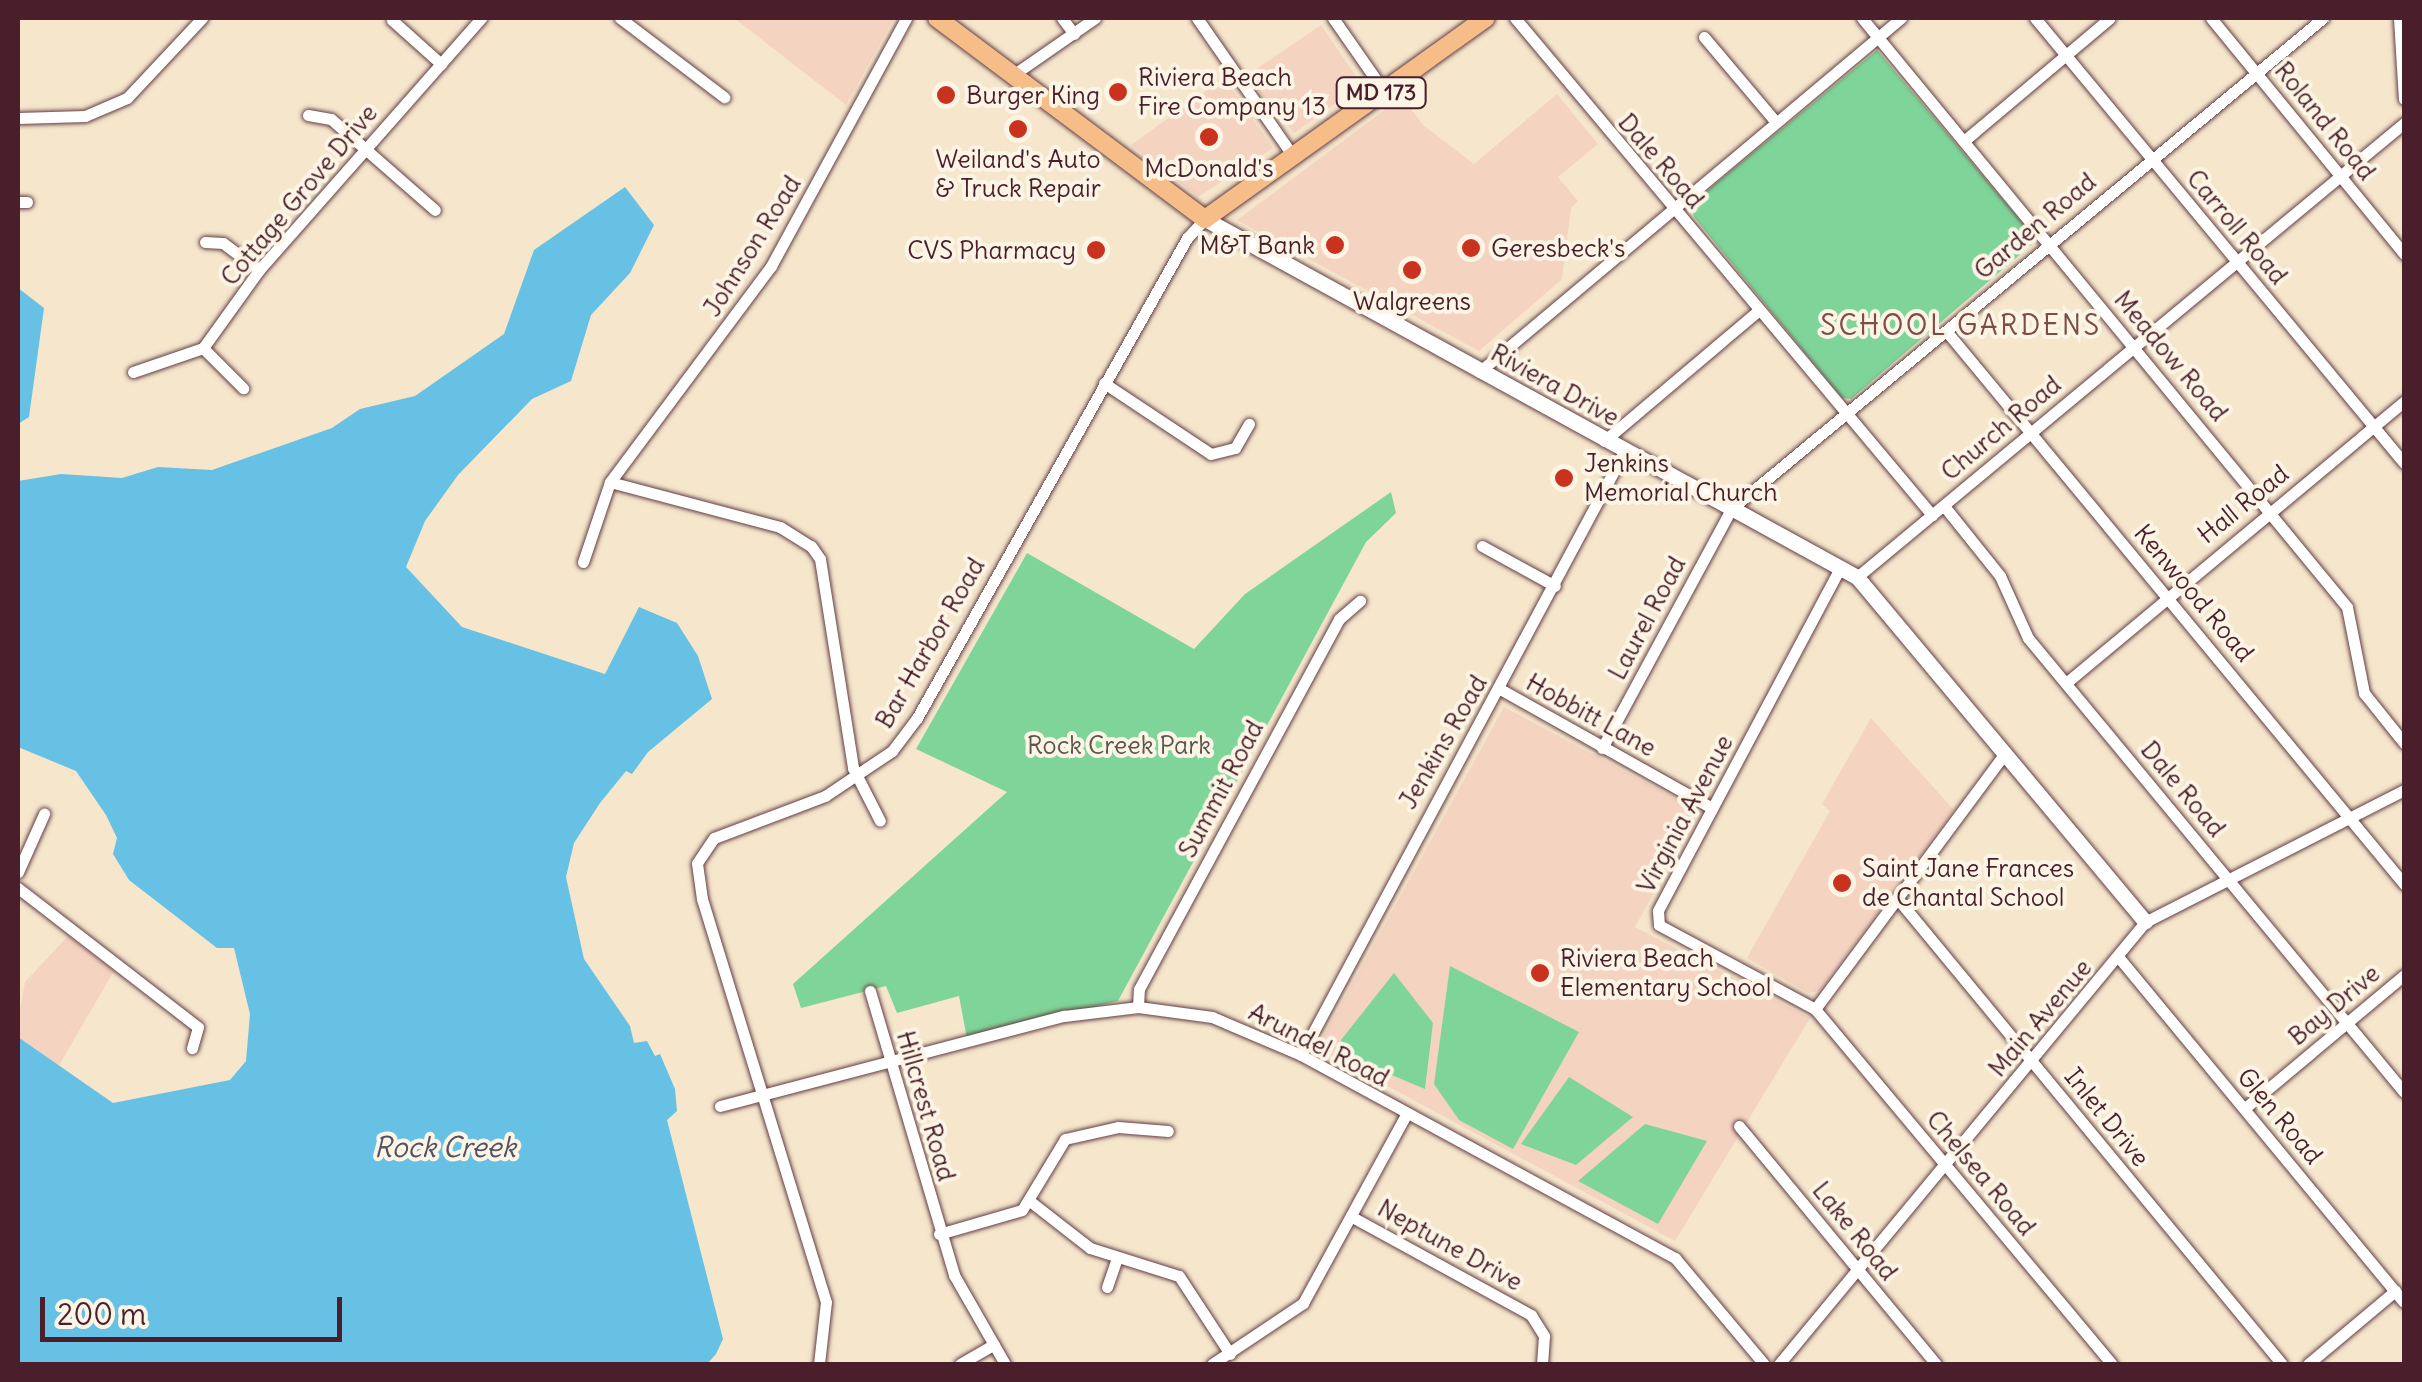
<!DOCTYPE html>
<style>
body{margin:0}
#map{position:relative;width:2422px;height:1382px;overflow:hidden;background:#f5e6cc;font-family:Delius,sans-serif}
div>[style]{position:absolute}
.built>*{inset:0;background:#f5d3c1}
.green>*{inset:0;background:#7fd599}
.water>*{inset:0;background:#66c1e4}
.roads{filter:drop-shadow(0 0 2px #643d43) drop-shadow(0 0 2px #643d43)}
.minor>*{height:11px;margin:-5.5px;padding:0 5.5px;transform-origin:5.5px;border-radius:5.5px;background:#fff}
.tertiary>*{height:15px;margin:-7.5px;padding:0 7.5px;transform-origin:7.5px;border-radius:7.5px;background:#fff}
.primary>*{height:18px;margin:-9px;padding:0 9px;transform-origin:9px;border-radius:9px;background:#f7bd88}
.dots>*{width:28px;height:28px;translate:-50% -50%;box-sizing:border-box;border:5px solid #fcf5e5;border-radius:50%}
span{translate:-50% -50%;white-space:nowrap;text-align:center;line-height:1.15;-webkit-text-stroke:8px #fcf5e5;paint-order:stroke}
.shield-label span{padding:2px 8px;background:#fcf5e5;border:2px solid;border-radius:8px;-webkit-text-stroke-width:0}
.shield-label{font-size:22px;color:#4a1f2b;font-weight:700}
.poi-label{font-size:25px;color:#4a1f2b}
.left{translate:0 -50%;text-align:left}
.right{translate:-100% -50%;text-align:right}
.street-label{font-size:25px;color:#4a1f2b}
.park-label{font-size:25px;color:#5a564c}
.neighbourhood-label{font-size:28px;color:#7e4b47;letter-spacing:2.5px}
.water-label{font-size:28px;color:#525062;font-style:italic}
.frame{position:absolute;inset:0;border:20px solid #4a1f2b;pointer-events:none}
.scale{position:absolute;left:40px;top:1297px;width:302px;height:45px;box-sizing:border-box;border:5px solid #4a1f2b;border-top:0;padding-left:12px;font-size:30px;line-height:35px;white-space:nowrap;color:#4a1f2b;-webkit-text-stroke:8px #fcf5e5;paint-order:stroke}
</style>
<div id="map">
<div class="built">
<i style="clip-path:polygon(734px 18px,894px 18px,846px 105px)"></i>
<i style="clip-path:polygon(1321px 25px,1362px 85px,1294px 133px,1246px 76px)"></i>
<i style="clip-path:polygon(1224px 78px,1273px 148px,1198px 197px,1131px 145px)"></i>
<i style="clip-path:polygon(1557px 94px,1598px 144px,1558px 177px,1578px 201px,1571px 208px,1562px 279px,1479px 351px,1237px 220px,1402px 97px,1423px 125px,1474px 164px)"></i>
<i style="clip-path:polygon(1504px 707px,1699px 811px,1635px 927px,1810px 1018px,1675px 1241px,1317px 1048px)"></i>
<i style="clip-path:polygon(1871px 718px,1954px 810px,1819px 991px,1808px 993px,1747px 958px,1830px 811px,1822px 804px)"></i>
<i style="clip-path:polygon(68px 936px,114px 971px,58px 1067px,18px 1037px,18px 1022px,25px 982px)"></i>
</div>
<div class="green">
<i style="clip-path:polygon(1877px 50px,2037px 240px,1851px 399px,1842px 398px,1694px 217px,1691px 204px)"></i>
<i style="clip-path:polygon(1391px 492px,1396px 513px,1366px 542px,1118px 1001px,967px 1039px,959px 996px,897px 1013px,886px 986px,801px 1008px,793px 984px,1007px 792px,916px 749px,1027px 553px,1194px 649px,1245px 594px)"></i>
<i style="clip-path:polygon(1450px 966px,1579px 1032px,1513px 1149px,1459px 1120px,1434px 1084px)"></i>
<i style="clip-path:polygon(1394px 973px,1433px 1023px,1425px 1089px,1344px 1055px,1341px 1040px)"></i>
<i style="clip-path:polygon(1569px 1077px,1633px 1117px,1576px 1165px,1521px 1144px)"></i>
<i style="clip-path:polygon(1645px 1124px,1707px 1141px,1658px 1224px,1578px 1181px)"></i>
</div>
<div class="water">
<i style="clip-path:polygon(625px 187px,654px 225px,630px 273px,591px 315px,571px 381px,532px 399px,458px 475px,425px 521px,406px 567px,462px 627px,605px 674px,639px 607px,677px 623px,698px 656px,712px 699px,648px 752px,632px 774px,626px 771px,600px 803px,574px 843px,566px 877px,584px 959px,630px 1026px,634px 1043px,647px 1041px,655px 1056px,660px 1054px,675px 1089px,677px 1111px,667px 1120px,723px 1339px,716px 1354px,707px 1364px,18px 1364px,18px 1037px,113px 1103px,230px 1080px,246px 1061px,250px 1014px,234px 948px,217px 948px,129px 880px,113px 854px,117px 838px,106px 815px,76px 771px,18px 747px,18px 481px,61px 474px,122px 478px,158px 467px,212px 470px,332px 428px,360px 409px,415px 396px,504px 334px,534px 250px)"></i>
<i style="clip-path:polygon(18px 288px,44px 308px,29px 417px,18px 424px)"></i>
</div>
<div class="roads">
<div class="minor">
<i style="left:620px;top:18px;width:131px;rotate:37.2deg"></i>
<i style="left:1062px;top:18px;width:20px;rotate:53deg"></i>
<i style="left:1197px;top:18px;width:168px;rotate:55.2deg"></i>
<i style="left:1333px;top:18px;width:89px;rotate:55.1deg"></i>
<i style="left:1515px;top:18px;width:649px;rotate:50deg"></i>
<i style="left:1862px;top:18px;width:763px;rotate:50.53deg"></i>
<i style="left:2347px;top:607px;width:88px;rotate:78.8deg"></i>
<i style="left:2364px;top:693px;width:64px;rotate:51.3deg"></i>
<i style="left:2035px;top:18px;width:578px;rotate:50.33deg"></i>
<i style="left:2211px;top:18px;width:305px;rotate:50.7deg"></i>
<i style="left:2399px;top:18px;width:81px;rotate:86.5deg"></i>
<i style="left:392px;top:20px;width:66px;rotate:41.9deg"></i>
<i style="left:1704px;top:37px;width:110px;rotate:49.8deg"></i>
<i style="left:1013px;top:75px;width:100px;rotate:-34.8deg"></i>
<i style="left:308px;top:115px;width:23px;rotate:10deg"></i>
<i style="left:331px;top:119px;width:138px;rotate:41.2deg"></i>
<i style="left:18px;top:118px;width:67px;rotate:-1.7deg"></i>
<i style="left:85px;top:116px;width:46px;rotate:-23.2deg"></i>
<i style="left:127px;top:98px;width:110px;rotate:-46.8deg"></i>
<i style="left:1965px;top:140px;width:189px;rotate:-40.1deg"></i>
<i style="left:18px;top:202px;width:9px"></i>
<i style="left:205px;top:242px;width:18px;rotate:3deg"></i>
<i style="left:223px;top:243px;width:45px;rotate:36.9deg"></i>
<i style="left:1947px;top:332px;width:717px;rotate:50.38deg"></i>
<i style="left:203px;top:348px;width:57px;rotate:45deg"></i>
<i style="left:133px;top:372px;width:74px;rotate:-18.9deg"></i>
<i style="left:203px;top:348px;width:96px;rotate:-54.3deg"></i>
<i style="left:259px;top:270px;width:336px;rotate:-48.6deg"></i>
<i style="left:1479px;top:372px;width:551px;rotate:-39.99deg"></i>
<i style="left:1104px;top:383px;width:128px;rotate:33.6deg"></i>
<i style="left:1211px;top:454px;width:25px;rotate:-14deg"></i>
<i style="left:1235px;top:448px;width:28px;rotate:-60deg"></i>
<i style="left:1604px;top:441px;width:203px;rotate:-40.2deg"></i>
<i style="left:610px;top:482px;width:176px;rotate:14.8deg"></i>
<i style="left:780px;top:527px;width:36px;rotate:32deg"></i>
<i style="left:811px;top:546px;width:16px;rotate:55deg"></i>
<i style="left:820px;top:559px;width:212px;rotate:81deg"></i>
<i style="left:853px;top:768px;width:59px;rotate:63deg"></i>
<i style="left:1944px;top:506px;width:90px;rotate:51.3deg"></i>
<i style="left:2000px;top:576px;width:68px;rotate:65.7deg"></i>
<i style="left:2028px;top:638px;width:589px;rotate:50.37deg"></i>
<i style="left:1482px;top:546px;width:83px;rotate:28.7deg"></i>
<i style="left:583px;top:562px;width:84px;rotate:-71.4deg"></i>
<i style="left:610px;top:482px;width:269px;rotate:-53.3deg"></i>
<i style="left:771px;top:266px;width:282px;rotate:-61.4deg"></i>
<i style="left:1840px;top:568px;width:388px;rotate:118deg"></i>
<i style="left:1658px;top:911px;width:14px;rotate:86deg"></i>
<i style="left:1659px;top:925px;width:177px;rotate:28.3deg"></i>
<i style="left:1815px;top:1009px;width:463px;rotate:50.1deg"></i>
<i style="left:1857px;top:577px;width:711px;rotate:-39.69deg"></i>
<i style="left:2066px;top:683px;width:440px;rotate:-39.8deg"></i>
<i style="left:1500px;top:689px;width:243px;rotate:29.3deg"></i>
<i style="left:1602px;top:748px;width:272px;rotate:-61.6deg"></i>
<i style="left:1731px;top:509px;width:769px;rotate:-39.67deg"></i>
<i style="left:18px;top:872px;width:64px;rotate:-65.9deg"></i>
<i style="left:18px;top:888px;width:227px;rotate:37.7deg"></i>
<i style="left:198px;top:1027px;width:22px;rotate:106deg"></i>
<i style="left:1897px;top:898px;width:604px;rotate:50.44deg"></i>
<i style="left:2120px;top:959px;width:445px;rotate:50.4deg"></i>
<i style="left:870px;top:991px;width:296px;rotate:73.5deg"></i>
<i style="left:954px;top:1275px;width:103px;rotate:60.2deg"></i>
<i style="left:1138px;top:1007px;width:18px;rotate:-87deg"></i>
<i style="left:1139px;top:989px;width:421px;rotate:-61.6deg"></i>
<i style="left:1339px;top:619px;width:28px;rotate:-41deg"></i>
<i style="left:1815px;top:1009px;width:319px;rotate:-53.4deg"></i>
<i style="left:1301px;top:1055px;width:684px;rotate:-61.82deg"></i>
<i style="left:720px;top:1106px;width:356px;rotate:-14.7deg"></i>
<i style="left:1064px;top:1016px;width:75px;rotate:-6.9deg"></i>
<i style="left:1138px;top:1007px;width:75px;rotate:7.7deg"></i>
<i style="left:1212px;top:1017px;width:97px;rotate:23.1deg"></i>
<i style="left:1301px;top:1055px;width:426px;rotate:28.5deg"></i>
<i style="left:1675px;top:1258px;width:138px;rotate:50deg"></i>
<i style="left:2245px;top:1108px;width:207px;rotate:-39.9deg"></i>
<i style="left:1739px;top:1126px;width:309px;rotate:50.4deg"></i>
<i style="left:1031px;top:1202px;width:75px;rotate:37.9deg"></i>
<i style="left:1090px;top:1248px;width:93px;rotate:17.5deg"></i>
<i style="left:1179px;top:1276px;width:93px;rotate:56.8deg"></i>
<i style="left:1354px;top:1218px;width:202px;rotate:28.7deg"></i>
<i style="left:1531px;top:1315px;width:25px;rotate:58deg"></i>
<i style="left:1544px;top:1336px;width:28px;rotate:94deg"></i>
<i style="left:939px;top:1234px;width:86px;rotate:-16.1deg"></i>
<i style="left:1022px;top:1210px;width:83px;rotate:-58.8deg"></i>
<i style="left:1065px;top:1139px;width:54px;rotate:-12.8deg"></i>
<i style="left:1118px;top:1127px;width:50px;rotate:4.6deg"></i>
<i style="left:1107px;top:1287px;width:31px;rotate:-71deg"></i>
<i style="left:819px;top:1364px;width:62px;rotate:-83.6deg"></i>
<i style="left:826px;top:1302px;width:422px;rotate:-107.1deg"></i>
<i style="left:702px;top:899px;width:36px;rotate:-98deg"></i>
<i style="left:697px;top:863px;width:30px;rotate:-56deg"></i>
<i style="left:714px;top:838px;width:119px;rotate:-20.7deg"></i>
<i style="left:825px;top:796px;width:81px;rotate:-33.9deg"></i>
<i style="left:892px;top:751px;width:41px;rotate:-52.9deg"></i>
<i style="left:917px;top:718px;width:551px;rotate:-60.64deg"></i>
<i style="left:1187px;top:238px;width:26px;rotate:-47deg"></i>
<i style="left:960px;top:1364px;width:39px;rotate:-30deg"></i>
<i style="left:1212px;top:1364px;width:110px;rotate:-33.8deg"></i>
<i style="left:1303px;top:1303px;width:214px;rotate:-61.3deg"></i>
<i style="left:1779px;top:1364px;width:574px;rotate:-50.37deg"></i>
<i style="left:2145px;top:922px;width:291px;rotate:-27deg"></i>
<i style="left:2308px;top:1364px;width:114px;rotate:-40deg"></i>
</div>
<div class="tertiary">
<i style="left:1205px;top:219px;width:744px;rotate:28.77deg"></i>
<i style="left:1857px;top:577px;width:449px;rotate:50.1deg"></i>
</div>
<div class="primary">
<i style="left:937px;top:18px;width:335px;rotate:36.9deg"></i>
<i style="left:1205px;top:219px;width:345px;rotate:-35.6deg"></i>
</div>
</div>
<div class="dots">
<i style="left:1118px;top:92px;background:#c8321e"></i>
<i style="left:946px;top:95px;background:#c8321e"></i>
<i style="left:1018px;top:129px;background:#c8321e"></i>
<i style="left:1209px;top:137px;background:#c8321e"></i>
<i style="left:1335px;top:245px;background:#c8321e"></i>
<i style="left:1471px;top:248px;background:#c8321e"></i>
<i style="left:1096px;top:250px;background:#c8321e"></i>
<i style="left:1412px;top:270px;background:#c8321e"></i>
<i style="left:1564px;top:478px;background:#c8321e"></i>
<i style="left:1842px;top:883px;background:#c8321e"></i>
<i style="left:1540px;top:973px;background:#c8321e"></i>
</div>
<div class="shield-label">
<span style="left:1381px;top:93px">MD 173</span>
</div>
<div class="poi-label">
<span class="left" style="left:1138px;top:92px">Riviera Beach<br>Fire Company 13</span>
<span class="left" style="left:966px;top:95px">Burger King</span>
<span style="left:1018px;top:174px">Weiland's Auto<br>&amp; Truck Repair</span>
<span style="left:1209px;top:168px">McDonald's</span>
<span class="right" style="left:1315px;top:245px">M&amp;T Bank</span>
<span class="left" style="left:1491px;top:248px">Geresbeck's</span>
<span class="right" style="left:1076px;top:250px">CVS Pharmacy</span>
<span style="left:1412px;top:301px">Walgreens</span>
<span class="left" style="left:1584px;top:478px">Jenkins<br>Memorial Church</span>
<span class="left" style="left:1862px;top:883px">Saint Jane Frances<br>de Chantal School</span>
<span class="left" style="left:1560px;top:973px">Riviera Beach<br>Elementary School</span>
</div>
<div class="street-label">
<span style="left:2325px;top:121px;rotate:51deg">Roland Road</span>
<span style="left:1661px;top:161px;rotate:49deg">Dale Road</span>
<span style="left:299px;top:195px;rotate:-50deg">Cottage Grove Drive</span>
<span style="left:2035px;top:226px;rotate:-40deg">Garden Road</span>
<span style="left:2237px;top:227px;rotate:50deg">Carroll Road</span>
<span style="left:752px;top:246px;rotate:-58deg">Johnson Road</span>
<span style="left:2171px;top:356px;rotate:50deg">Meadow Road</span>
<span style="left:1555px;top:385px;rotate:29deg">Riviera Drive</span>
<span style="left:2001px;top:428px;rotate:-40deg">Church Road</span>
<span style="left:2243px;top:504px;rotate:-39deg">Hall Road</span>
<span style="left:2194px;top:593px;rotate:50deg">Kenwood Road</span>
<span style="left:1647px;top:618px;rotate:-62deg">Laurel Road</span>
<span style="left:930px;top:643px;rotate:-60deg">Bar Harbor Road</span>
<span style="left:1591px;top:715px;rotate:29deg">Hobbitt Lane</span>
<span style="left:1443px;top:742px;rotate:-60deg">Jenkins Road</span>
<span style="left:1221px;top:789px;rotate:-62deg">Summit Road</span>
<span style="left:2183px;top:789px;rotate:50deg">Dale Road</span>
<span style="left:1685px;top:814px;rotate:-62deg">Virginia Avenue</span>
<span style="left:2334px;top:1005px;rotate:-40deg">Bay Drive</span>
<span style="left:2040px;top:1018px;rotate:-50deg">Main Avenue</span>
<span style="left:1319px;top:1045px;rotate:27deg">Arundel Road</span>
<span style="left:926px;top:1106px;rotate:74deg">Hillcrest Road</span>
<span style="left:2280px;top:1116px;rotate:50deg">Glen Road</span>
<span style="left:2107px;top:1117px;rotate:51deg">Inlet Drive</span>
<span style="left:1981px;top:1173px;rotate:50deg">Chelsea Road</span>
<span style="left:1855px;top:1231px;rotate:51deg">Lake Road</span>
<span style="left:1450px;top:1245px;rotate:29deg">Neptune Drive</span>
</div>
<div class="park-label">
<span style="left:1119px;top:745px">Rock Creek Park</span>
</div>
<div class="neighbourhood-label">
<span style="left:1961px;top:325px">SCHOOL GARDENS</span>
</div>
<div class="water-label">
<span style="left:445px;top:1147px">Rock Creek</span>
</div>
<div class="frame"></div>
<div class="scale">200 m</div>
</div>
